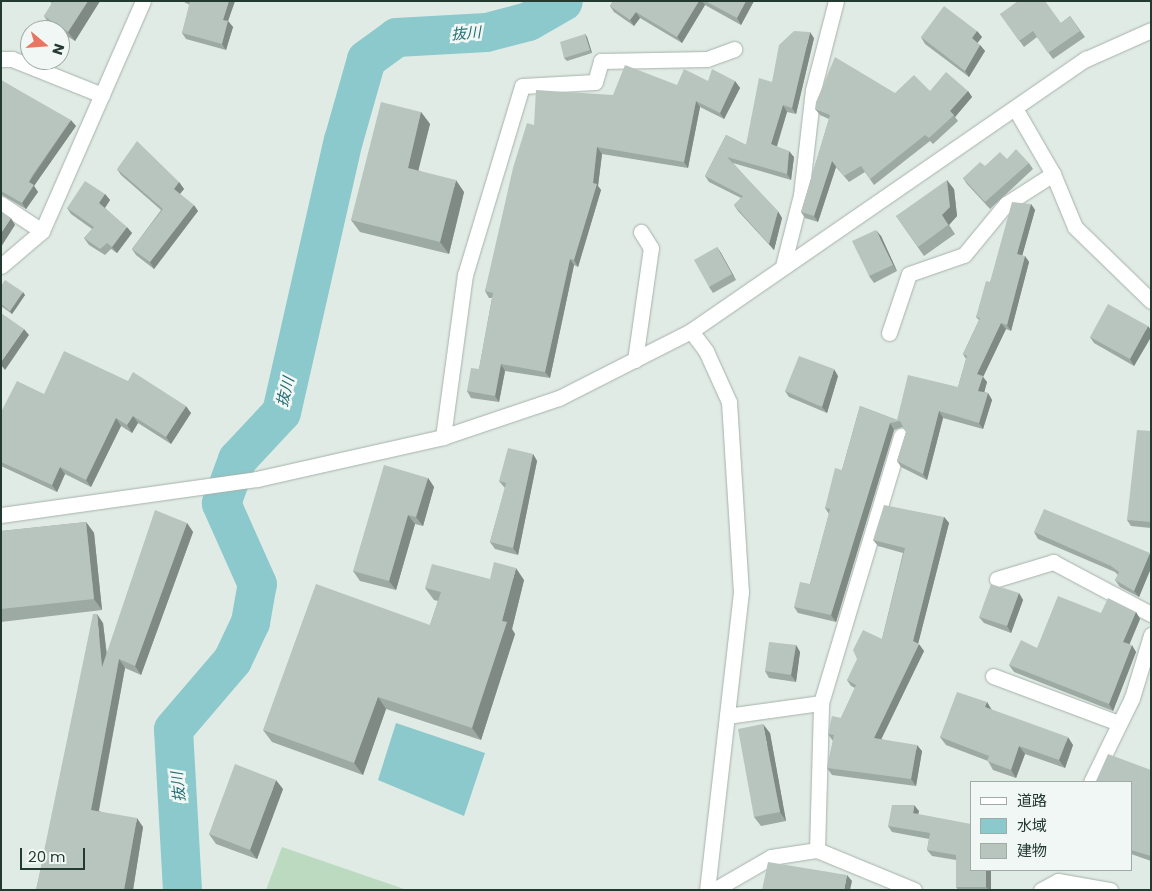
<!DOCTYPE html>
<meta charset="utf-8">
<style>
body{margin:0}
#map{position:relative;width:1152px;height:891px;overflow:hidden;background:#e1ebe5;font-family:Poppins,"Noto Sans JP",sans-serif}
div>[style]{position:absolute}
.green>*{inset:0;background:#bbdac0}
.water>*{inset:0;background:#8cc9cc}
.river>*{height:39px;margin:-19.5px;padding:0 19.5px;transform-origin:19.5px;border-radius:19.5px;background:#8cc9cc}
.roads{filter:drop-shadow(0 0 1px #a4b2ab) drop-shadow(0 0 1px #a4b2ab)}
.minor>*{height:15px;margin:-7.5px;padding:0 7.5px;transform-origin:7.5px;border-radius:7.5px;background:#fff}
.wall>*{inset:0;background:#9da9a3}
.shaded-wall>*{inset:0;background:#808a85}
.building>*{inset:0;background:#b7c5be}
span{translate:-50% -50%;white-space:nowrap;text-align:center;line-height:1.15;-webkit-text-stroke:5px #f1f7f4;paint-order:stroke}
.water-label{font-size:15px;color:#216c72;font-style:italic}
.frame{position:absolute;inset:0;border:2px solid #233a31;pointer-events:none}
.legend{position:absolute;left:970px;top:781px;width:162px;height:90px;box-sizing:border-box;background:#f1f7f4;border:1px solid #9faba6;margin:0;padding:6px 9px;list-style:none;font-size:15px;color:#233a31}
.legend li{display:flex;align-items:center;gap:10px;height:25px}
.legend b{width:25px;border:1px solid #9faba6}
.north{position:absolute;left:20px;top:20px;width:50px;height:50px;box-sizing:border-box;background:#f1f7f4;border:1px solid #9faba6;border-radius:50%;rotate:108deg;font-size:14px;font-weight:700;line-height:20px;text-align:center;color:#233a31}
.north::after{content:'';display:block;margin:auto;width:18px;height:22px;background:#e87561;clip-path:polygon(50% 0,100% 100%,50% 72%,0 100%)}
.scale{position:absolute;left:20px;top:848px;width:65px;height:22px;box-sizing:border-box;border:2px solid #233a31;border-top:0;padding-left:6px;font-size:15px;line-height:18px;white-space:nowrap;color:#233a31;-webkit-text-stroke:4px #f1f7f4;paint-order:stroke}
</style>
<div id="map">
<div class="green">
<i style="clip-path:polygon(282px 847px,407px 890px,266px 890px)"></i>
</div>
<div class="water">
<i style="clip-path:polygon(396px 723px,485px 753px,464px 816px,378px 780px)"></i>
</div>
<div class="river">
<i style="left:182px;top:890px;width:161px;rotate:-93.2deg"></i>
<i style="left:173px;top:729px;width:91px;rotate:-49.5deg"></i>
<i style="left:232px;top:660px;width:42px;rotate:-64.7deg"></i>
<i style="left:250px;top:622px;width:39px;rotate:-80deg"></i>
<i style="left:257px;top:584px;width:89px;rotate:-114deg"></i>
<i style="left:221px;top:503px;width:47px;rotate:-70deg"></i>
<i style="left:237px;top:459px;width:64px;rotate:-46.9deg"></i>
<i style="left:281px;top:412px;width:279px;rotate:-77.2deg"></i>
<i style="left:343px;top:140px;width:84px;rotate:-74.1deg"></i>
<i style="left:366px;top:59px;width:37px;rotate:-36deg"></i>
<i style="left:396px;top:37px;width:90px;rotate:-3.2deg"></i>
<i style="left:486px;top:32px;width:43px;rotate:-14.7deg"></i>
<i style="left:528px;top:21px;width:40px;rotate:-29.7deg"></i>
</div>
<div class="roads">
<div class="minor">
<i style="left:1px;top:59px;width:11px"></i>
<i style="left:12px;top:59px;width:97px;rotate:21.8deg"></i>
<i style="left:1016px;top:110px;width:74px;rotate:60deg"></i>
<i style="left:1053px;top:174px;width:57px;rotate:67.5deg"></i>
<i style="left:1075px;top:227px;width:106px;rotate:44.2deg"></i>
<i style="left:1px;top:204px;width:49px;rotate:33.4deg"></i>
<i style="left:1px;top:266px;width:54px;rotate:-40.5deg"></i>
<i style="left:42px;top:231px;width:251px;rotate:-66.3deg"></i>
<i style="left:783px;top:266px;width:73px;rotate:-75.8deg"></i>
<i style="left:801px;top:195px;width:106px;rotate:-83.5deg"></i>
<i style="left:813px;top:90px;width:92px;rotate:-75.5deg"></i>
<i style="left:691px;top:331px;width:25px;rotate:53deg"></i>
<i style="left:706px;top:351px;width:56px;rotate:65.7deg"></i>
<i style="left:729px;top:402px;width:190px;rotate:86.4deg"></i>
<i style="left:741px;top:592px;width:300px;rotate:96.5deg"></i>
<i style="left:889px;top:333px;width:62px;rotate:-71.3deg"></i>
<i style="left:909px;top:274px;width:58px;rotate:-19.1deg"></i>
<i style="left:964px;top:255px;width:66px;rotate:-50.5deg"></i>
<i style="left:1006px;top:204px;width:56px;rotate:-32.6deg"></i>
<i style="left:635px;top:360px;width:113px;rotate:-81.9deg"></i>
<i style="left:651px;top:248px;width:19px;rotate:-122deg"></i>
<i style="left:443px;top:437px;width:163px;rotate:-82.3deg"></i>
<i style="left:465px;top:275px;width:197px;rotate:-73.2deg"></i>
<i style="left:522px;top:86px;width:73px;rotate:-3.1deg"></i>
<i style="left:595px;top:82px;width:22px;rotate:-74deg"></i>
<i style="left:601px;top:61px;width:106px;rotate:-1.1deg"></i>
<i style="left:707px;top:59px;width:29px;rotate:-20deg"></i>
<i style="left:1px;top:515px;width:259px;rotate:-8deg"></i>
<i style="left:257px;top:479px;width:191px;rotate:-12.7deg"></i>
<i style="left:443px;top:437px;width:122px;rotate:-18.6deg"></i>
<i style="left:559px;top:398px;width:148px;rotate:-26.9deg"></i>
<i style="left:691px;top:331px;width:480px;rotate:-34.6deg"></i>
<i style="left:1086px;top:59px;width:71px;rotate:-24deg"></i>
<i style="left:997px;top:579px;width:59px;rotate:-16.9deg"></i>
<i style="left:1053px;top:562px;width:111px;rotate:28deg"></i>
<i style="left:993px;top:676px;width:134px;rotate:20.5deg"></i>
<i style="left:727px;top:716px;width:95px;rotate:-7.9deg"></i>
<i style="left:1091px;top:782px;width:93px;rotate:-64deg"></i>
<i style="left:1132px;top:698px;width:66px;rotate:-73.2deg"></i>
<i style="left:817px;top:850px;width:147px;rotate:-88.4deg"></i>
<i style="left:821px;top:703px;width:279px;rotate:-73.3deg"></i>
<i style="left:714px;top:890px;width:66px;rotate:-30.1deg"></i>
<i style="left:771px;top:857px;width:47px;rotate:-8.7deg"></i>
<i style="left:817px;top:850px;width:105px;rotate:22.4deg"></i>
<i style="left:1041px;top:890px;width:19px;rotate:-28deg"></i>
<i style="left:1058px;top:881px;width:53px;rotate:9.8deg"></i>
</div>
</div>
<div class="wall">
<i style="clip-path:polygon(50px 1px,100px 1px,75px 41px,60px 32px,60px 30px,58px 30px,50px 25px,44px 16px,52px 4px)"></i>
<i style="clip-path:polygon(182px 1px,235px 1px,228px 21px,233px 27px,226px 50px,186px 39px,182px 33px,190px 5px)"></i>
<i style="clip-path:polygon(613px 1px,754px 1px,741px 25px,705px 5px,682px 43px,640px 18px,634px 26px,614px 12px,610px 6px)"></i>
<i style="clip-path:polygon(1000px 14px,1061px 23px,1070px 16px,1085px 37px,1053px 59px,1037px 37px,1024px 47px)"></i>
<i style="clip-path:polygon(977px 31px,982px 37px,977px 43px,980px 45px,985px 51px,969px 77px,925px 44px,921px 37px)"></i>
<i style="clip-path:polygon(585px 34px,587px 37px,592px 53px,567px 61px,564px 58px)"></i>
<i style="clip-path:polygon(814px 38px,796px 114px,787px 112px,777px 147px,794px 157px,791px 180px,733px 163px,782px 218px,774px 250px,738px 211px,734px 205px,741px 198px,709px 182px,705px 176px,726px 135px,746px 145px,772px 82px)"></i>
<i style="clip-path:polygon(1px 80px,76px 126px,36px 183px,34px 186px,38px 192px,26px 209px,2px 195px,1px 195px)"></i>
<i style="clip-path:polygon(708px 81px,735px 81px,740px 88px,724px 119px,700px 107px,688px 168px,602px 154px,598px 186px,601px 190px,578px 267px,574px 265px,550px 378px,505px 371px,499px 402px,471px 398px,467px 391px,479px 369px,492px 298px,489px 298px,485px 291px,534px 125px,613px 95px)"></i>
<i style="clip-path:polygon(930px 91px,968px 91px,972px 97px,955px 117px,958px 121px,933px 144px,930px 141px,874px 185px,865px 172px,849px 182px,836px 167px,818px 222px,805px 218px,801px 212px,829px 119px,820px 115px,815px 109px,895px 93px)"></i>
<i style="clip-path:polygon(421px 112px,430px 124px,418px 170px,464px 192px,449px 254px,360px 232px,351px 220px)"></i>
<i style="clip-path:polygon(1007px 159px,1029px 163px,1033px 169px,990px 209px,967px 184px,963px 178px,985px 166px)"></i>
<i style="clip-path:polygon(117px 169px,179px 182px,184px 189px,180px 194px,198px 211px,154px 269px,136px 255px,132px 249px,161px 210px,121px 175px)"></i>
<i style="clip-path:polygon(954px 189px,957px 216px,949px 225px,955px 234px,924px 256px,896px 216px)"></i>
<i style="clip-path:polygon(105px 194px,110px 200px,105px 208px,132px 233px,117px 253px,111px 249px,105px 255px,89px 245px,84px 238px,92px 229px,71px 214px,67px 208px)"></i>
<i style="clip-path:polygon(1031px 204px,1035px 210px,1022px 256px,1025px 256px,1029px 262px,1011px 331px,1006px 329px,983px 377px,987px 382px,984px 392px,988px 393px,992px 400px,983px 429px,943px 418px,927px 480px,901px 467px,897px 461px,906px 432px,903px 427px,894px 430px,836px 622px,798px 613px,794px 607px,810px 584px,829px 514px,825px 508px,842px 470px,860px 406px,897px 420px,958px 387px,966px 359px,963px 354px,979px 320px,976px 317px,990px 282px)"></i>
<i style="clip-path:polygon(881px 236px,897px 271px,874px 283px,869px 276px)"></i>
<i style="clip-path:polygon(717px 247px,721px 253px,736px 280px,713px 293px,709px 287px)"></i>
<i style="clip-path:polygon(1px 286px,25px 295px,12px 314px,1px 306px)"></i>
<i style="clip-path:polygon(1151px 330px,1151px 337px,1134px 366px,1094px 343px,1090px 337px)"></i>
<i style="clip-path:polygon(838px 376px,827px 413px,789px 397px,785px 391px)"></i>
<i style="clip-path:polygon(44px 394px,191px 413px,171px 444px,138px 423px,132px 433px,121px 426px,91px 487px,65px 474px,57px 492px,1px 466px,1px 412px)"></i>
<i style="clip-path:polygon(1151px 431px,1151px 528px,1131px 526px,1127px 520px)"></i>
<i style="clip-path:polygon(533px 454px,537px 461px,518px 555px,495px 549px,490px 542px,505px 488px,504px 487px,499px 481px)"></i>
<i style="clip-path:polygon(428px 478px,434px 487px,423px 526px,415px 524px,396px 590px,360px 581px,353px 571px)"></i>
<i style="clip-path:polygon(944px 517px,949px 523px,918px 644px,924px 651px,881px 739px,922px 751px,916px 786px,832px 775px,827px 768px,833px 741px,828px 734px,841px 718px,855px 688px,851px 686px,847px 680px,882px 639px,903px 553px,878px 546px,873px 540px)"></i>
<i style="clip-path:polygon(86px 522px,94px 533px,102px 610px,1px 622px,1px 531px)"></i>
<i style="clip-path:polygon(187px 523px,193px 532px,141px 675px,125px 668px,99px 811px,143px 827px,133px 890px,36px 890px,103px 623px,107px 654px)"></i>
<i style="clip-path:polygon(1034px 532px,1151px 555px,1151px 568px,1139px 597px,1120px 587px,1115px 580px,1118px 575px,1115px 572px,1038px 539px)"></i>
<i style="clip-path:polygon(490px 579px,524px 580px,512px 629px,515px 634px,481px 740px,386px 709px,363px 775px,272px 742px,263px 730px,430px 625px,438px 601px,434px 600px,425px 588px)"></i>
<i style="clip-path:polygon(1019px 593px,1023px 600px,1011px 633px,984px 623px,979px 617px)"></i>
<i style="clip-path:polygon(1136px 612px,1140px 619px,1129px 644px,1136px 652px,1113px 711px,1014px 672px,1009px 665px,1037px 648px,1101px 613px)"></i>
<i style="clip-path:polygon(796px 645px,800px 652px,796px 682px,769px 678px,765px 671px)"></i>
<i style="clip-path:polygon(987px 702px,992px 710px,1073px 745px,1065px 768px,1025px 754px,1016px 778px,993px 770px,988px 761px,946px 745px,940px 737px)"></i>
<i style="clip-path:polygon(770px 733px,786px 821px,761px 826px,754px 817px)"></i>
<i style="clip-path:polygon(1151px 770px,1151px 861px,1131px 854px,1131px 782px,1097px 782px,1096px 781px)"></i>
<i style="clip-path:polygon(283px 789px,257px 859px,216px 844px,209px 834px)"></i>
<i style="clip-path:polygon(919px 811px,918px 814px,971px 870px,991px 870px,991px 890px,958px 890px,956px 887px,956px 860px,932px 856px,927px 850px,929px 839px,892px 832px,888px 826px)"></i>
</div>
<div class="shaded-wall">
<i style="clip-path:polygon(88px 1px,100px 1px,75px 41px,68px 32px)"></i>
<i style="clip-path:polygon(229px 1px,235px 1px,228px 21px,233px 27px,226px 50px,222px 44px,223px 20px)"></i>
<i style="clip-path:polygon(699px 1px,702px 1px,705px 5px,682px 43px,677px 37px)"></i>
<i style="clip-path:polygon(746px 1px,754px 1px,741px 25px,737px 18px)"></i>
<i style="clip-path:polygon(636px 12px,640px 18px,634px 26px,630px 20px)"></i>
<i style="clip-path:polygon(977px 31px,982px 37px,976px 45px,972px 38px)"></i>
<i style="clip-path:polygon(810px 32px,814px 38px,796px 114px,792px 108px)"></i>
<i style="clip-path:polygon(585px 34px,587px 37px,592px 53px,590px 50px)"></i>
<i style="clip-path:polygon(980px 45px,985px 51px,969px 77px,965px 71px)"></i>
<i style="clip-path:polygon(735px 81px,740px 88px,724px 119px,720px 113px)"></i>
<i style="clip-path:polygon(968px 91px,972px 97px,955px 117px,950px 111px)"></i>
<i style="clip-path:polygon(696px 101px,700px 107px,688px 168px,684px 162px)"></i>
<i style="clip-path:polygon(783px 105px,787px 112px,775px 151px,771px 144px)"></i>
<i style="clip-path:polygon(421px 112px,430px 124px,416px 180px,408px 168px)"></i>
<i style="clip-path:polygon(71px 120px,76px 126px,36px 183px,34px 186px,38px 192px,26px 209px,22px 203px,29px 182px)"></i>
<i style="clip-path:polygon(597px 147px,602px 154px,598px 186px,601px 190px,578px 267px,574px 260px,593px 183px)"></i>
<i style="clip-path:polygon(789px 151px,794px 157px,791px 180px,787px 174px)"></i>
<i style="clip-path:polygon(832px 161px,836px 167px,818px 222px,814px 216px)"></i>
<i style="clip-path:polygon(456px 180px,464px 192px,449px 254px,440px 242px)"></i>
<i style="clip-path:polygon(947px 180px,954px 189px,957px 216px,949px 225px,955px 234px,942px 215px)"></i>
<i style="clip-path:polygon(179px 182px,184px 189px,178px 196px,174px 189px)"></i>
<i style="clip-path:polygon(105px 194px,110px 200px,104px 209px,99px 203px)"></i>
<i style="clip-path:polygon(1031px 204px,1035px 210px,1021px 260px,1017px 254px)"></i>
<i style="clip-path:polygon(194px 205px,198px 211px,154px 269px,150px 262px)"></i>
<i style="clip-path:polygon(778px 211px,782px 218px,774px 250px,769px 244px)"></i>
<i style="clip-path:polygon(11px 218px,15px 225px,1px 247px,1px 233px)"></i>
<i style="clip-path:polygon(127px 227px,132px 233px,117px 253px,112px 247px)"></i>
<i style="clip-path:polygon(876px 230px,881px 236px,897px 271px,893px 265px)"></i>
<i style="clip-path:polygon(717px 247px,721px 253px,736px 280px,732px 274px)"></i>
<i style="clip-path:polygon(1025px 256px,1029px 262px,1011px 331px,1007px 325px)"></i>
<i style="clip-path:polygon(570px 259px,574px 265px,550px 378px,545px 372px)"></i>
<i style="clip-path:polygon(23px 292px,25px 295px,12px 314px,10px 311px)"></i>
<i style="clip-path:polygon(1001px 323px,1006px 329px,983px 377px,987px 382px,983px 397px,978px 391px,977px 374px)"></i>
<i style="clip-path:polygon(1148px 326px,1151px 330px,1151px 337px,1134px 366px,1130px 359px)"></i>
<i style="clip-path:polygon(24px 329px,29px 335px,5px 370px,1px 365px,1px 362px)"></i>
<i style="clip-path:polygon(501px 364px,505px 371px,499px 402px,495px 396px)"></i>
<i style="clip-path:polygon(834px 369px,838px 376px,827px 413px,822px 407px)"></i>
<i style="clip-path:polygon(988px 393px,992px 400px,983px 429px,979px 423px)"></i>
<i style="clip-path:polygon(186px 406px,191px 413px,171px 444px,166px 437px)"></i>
<i style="clip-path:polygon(939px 411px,943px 418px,927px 480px,923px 474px)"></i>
<i style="clip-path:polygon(133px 416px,138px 423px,132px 433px,127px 425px)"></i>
<i style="clip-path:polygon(116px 418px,121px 426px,91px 487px,86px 480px)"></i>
<i style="clip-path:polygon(890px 423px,894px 430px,836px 622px,831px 615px)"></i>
<i style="clip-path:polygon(533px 454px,537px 461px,518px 555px,513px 548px)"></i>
<i style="clip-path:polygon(60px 467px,65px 474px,57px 492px,52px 485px)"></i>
<i style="clip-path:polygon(428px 478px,434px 487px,423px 526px,416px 517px)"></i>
<i style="clip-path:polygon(408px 515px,415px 524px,396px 590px,389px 581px)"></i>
<i style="clip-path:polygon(944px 517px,949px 523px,917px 648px,913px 641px)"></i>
<i style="clip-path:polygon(86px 522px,94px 533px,102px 610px,94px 599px)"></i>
<i style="clip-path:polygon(187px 523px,193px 532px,141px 675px,135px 666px)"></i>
<i style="clip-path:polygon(1150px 553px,1151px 555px,1151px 568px,1139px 597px,1134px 591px)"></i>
<i style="clip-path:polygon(516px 568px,524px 580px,512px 629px,515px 634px,481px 740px,472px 728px,502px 621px)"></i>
<i style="clip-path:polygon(1019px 593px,1023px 600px,1011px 633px,1007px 626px)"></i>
<i style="clip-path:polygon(1136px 612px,1140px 619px,1128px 648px,1123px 642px)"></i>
<i style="clip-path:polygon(97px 614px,103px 623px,109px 676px,102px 667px)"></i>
<i style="clip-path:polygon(919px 644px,924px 651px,879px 744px,874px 738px)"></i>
<i style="clip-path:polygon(796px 645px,800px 652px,796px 682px,791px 675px)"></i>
<i style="clip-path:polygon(1132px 645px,1136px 652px,1113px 711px,1109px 704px)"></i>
<i style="clip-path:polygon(119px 659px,125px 668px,97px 819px,91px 810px)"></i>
<i style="clip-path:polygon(378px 697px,386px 709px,363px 775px,354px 763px)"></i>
<i style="clip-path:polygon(987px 702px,992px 711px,985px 707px)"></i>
<i style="clip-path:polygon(763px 724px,770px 733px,786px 821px,780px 812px)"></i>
<i style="clip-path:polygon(1068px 737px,1073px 745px,1065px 768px,1059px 760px)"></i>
<i style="clip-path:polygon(917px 745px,922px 751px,916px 786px,911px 779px)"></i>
<i style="clip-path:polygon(1019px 746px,1025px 754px,1016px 778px,1011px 770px)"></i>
<i style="clip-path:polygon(276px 780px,283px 789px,257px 859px,250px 850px)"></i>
<i style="clip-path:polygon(914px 805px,919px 811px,917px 819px,913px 813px)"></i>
<i style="clip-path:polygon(137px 818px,143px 827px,133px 890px,124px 890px)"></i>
<i style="clip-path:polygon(986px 870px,991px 870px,991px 890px,989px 890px,986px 887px)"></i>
<i style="clip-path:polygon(847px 875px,852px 881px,850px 890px,844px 890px)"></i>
</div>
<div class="building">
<i style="clip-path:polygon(53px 1px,88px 1px,68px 32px,44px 16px)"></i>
<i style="clip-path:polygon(190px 1px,229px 1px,223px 20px,228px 21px,222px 44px,182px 33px)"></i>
<i style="clip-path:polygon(613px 1px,699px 1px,677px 37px,636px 12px,630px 20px,610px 6px)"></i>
<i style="clip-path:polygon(705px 1px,746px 1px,737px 18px)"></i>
<i style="clip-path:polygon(1018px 1px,1045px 1px,1061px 23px,1070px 16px,1080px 31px,1048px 53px,1033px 31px,1019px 41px,1000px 14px)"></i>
<i style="clip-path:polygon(944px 6px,977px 31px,972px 38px,980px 45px,965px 71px,921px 37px)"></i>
<i style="clip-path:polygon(794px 31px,810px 32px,792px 108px,783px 105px,771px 144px,789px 151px,787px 174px,727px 157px,778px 211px,769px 244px,734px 205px,743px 196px,705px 176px,726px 135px,746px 145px,759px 78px,772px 82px,779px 45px)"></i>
<i style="clip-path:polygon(585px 34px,590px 50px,564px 58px,560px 42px)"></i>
<i style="clip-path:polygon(835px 57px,895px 93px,914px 75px,930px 91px,946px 72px,968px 91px,950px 111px,954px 115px,929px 138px,925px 135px,870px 179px,861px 166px,844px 176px,832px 161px,814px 216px,801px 212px,830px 115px,815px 109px,816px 102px)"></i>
<i style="clip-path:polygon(625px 65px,677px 85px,684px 69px,708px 81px,712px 69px,735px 81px,720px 113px,696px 101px,684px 162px,597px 147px,593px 183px,597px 184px,574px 260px,570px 259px,545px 372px,501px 364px,495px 396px,467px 391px,471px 368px,479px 369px,493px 293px,485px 291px,513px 168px,527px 123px,534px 125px,536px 90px,613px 95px)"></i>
<i style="clip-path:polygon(1px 80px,71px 120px,32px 176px,29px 182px,34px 185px,22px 203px,1px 191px)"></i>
<i style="clip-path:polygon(381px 102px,421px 112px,408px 168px,456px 180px,440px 242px,351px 220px)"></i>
<i style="clip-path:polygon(137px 141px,179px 182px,174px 189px,194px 205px,150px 262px,132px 249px,163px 209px,117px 169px)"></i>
<i style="clip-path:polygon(1016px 149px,1029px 163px,985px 202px,963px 178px,980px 162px,985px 166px,1000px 152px,1007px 159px)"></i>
<i style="clip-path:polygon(947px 180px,950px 207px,942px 215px,948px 225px,918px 247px,896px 216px)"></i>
<i style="clip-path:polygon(85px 181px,105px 194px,99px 203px,127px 227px,112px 247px,107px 243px,100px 249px,84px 238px,94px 227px,67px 208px)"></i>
<i style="clip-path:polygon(1012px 202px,1031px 204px,1017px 254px,1025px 256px,1007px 325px,1001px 323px,977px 374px,983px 376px,978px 391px,988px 393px,979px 423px,939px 411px,923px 474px,897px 461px,906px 432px,900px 421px,890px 423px,831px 615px,794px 607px,800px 582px,810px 584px,830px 509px,825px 508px,835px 468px,842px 470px,860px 406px,897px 420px,908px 375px,958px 387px,967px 356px,963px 354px,980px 318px,976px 317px,986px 281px,990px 282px)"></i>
<i style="clip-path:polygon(1px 211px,11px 218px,1px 233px)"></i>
<i style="clip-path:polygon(876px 230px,893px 265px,869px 276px,852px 241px)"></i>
<i style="clip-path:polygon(717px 247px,732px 274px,709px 287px,694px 260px)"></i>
<i style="clip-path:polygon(5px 280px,23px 292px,10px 311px,1px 304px,1px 286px)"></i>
<i style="clip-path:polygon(1108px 304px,1148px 326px,1130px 359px,1090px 337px)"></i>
<i style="clip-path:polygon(1px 313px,24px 329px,1px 362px)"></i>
<i style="clip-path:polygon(64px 351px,128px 381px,133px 372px,186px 406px,166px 437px,133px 416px,127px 425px,116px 418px,86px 480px,60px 467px,52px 485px,1px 462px,1px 412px,17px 381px,44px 394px)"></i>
<i style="clip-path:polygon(799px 356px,834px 369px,822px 407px,785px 391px)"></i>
<i style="clip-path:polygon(1137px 430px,1151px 431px,1151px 522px,1127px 520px)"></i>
<i style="clip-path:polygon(508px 448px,533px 454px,513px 548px,490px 542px,506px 483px,499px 481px)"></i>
<i style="clip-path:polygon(384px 465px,428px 478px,416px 517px,408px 515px,389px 581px,353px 571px)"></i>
<i style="clip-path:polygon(884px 505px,944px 517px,913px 641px,919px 644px,874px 738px,917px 745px,911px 779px,827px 768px,834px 735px,828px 734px,832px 716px,841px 718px,856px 685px,847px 680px,857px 659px,853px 650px,863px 630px,882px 639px,905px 548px,873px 540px)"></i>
<i style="clip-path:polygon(1044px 509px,1150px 553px,1134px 591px,1115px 580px,1119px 572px,1111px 566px,1034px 532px)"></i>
<i style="clip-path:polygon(155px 510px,187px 523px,135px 666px,119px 659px,91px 810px,137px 818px,124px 890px,36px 890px,93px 614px,97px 614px,102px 667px)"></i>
<i style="clip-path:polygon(86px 522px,94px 599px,1px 609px,1px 531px)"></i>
<i style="clip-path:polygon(494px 562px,516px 568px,502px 621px,507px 622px,472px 728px,378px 697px,354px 763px,263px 730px,316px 584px,430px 625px,441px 592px,425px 588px,432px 564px,490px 579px)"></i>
<i style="clip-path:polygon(991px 584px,1019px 593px,1007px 626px,979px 617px)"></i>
<i style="clip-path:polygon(1058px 596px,1101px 613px,1108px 598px,1136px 612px,1123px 642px,1132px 645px,1109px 704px,1009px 665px,1021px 640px,1037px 648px)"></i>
<i style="clip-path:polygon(769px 642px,796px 645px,791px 675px,765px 671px)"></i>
<i style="clip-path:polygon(957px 692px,987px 702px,985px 707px,1068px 737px,1059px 760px,1019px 746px,1011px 770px,987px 761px,989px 756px,940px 737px)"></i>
<i style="clip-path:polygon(763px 724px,780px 812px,754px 817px,738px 729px)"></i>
<i style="clip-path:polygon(1108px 754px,1151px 770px,1151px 856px,1131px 850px,1131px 782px,1101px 782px,1096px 781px)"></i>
<i style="clip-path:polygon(235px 764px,276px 780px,250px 850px,209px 834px)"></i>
<i style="clip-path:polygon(892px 805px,914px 805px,913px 813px,971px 824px,971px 870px,986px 870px,986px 887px,956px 887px,956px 855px,927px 850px,930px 833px,888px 826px)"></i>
<i style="clip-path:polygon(768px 862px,847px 875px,844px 890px,762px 890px)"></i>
</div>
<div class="water-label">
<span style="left:466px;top:33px;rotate:-4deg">抜川</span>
<span style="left:285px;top:392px;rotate:-76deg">抜川</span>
<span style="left:178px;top:787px;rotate:-95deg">抜川</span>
</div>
<div class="frame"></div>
<ul class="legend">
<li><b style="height:6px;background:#fff"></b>道路</li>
<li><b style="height:14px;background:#8cc9cc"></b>水域</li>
<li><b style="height:14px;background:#b7c5be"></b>建物</li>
</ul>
<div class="north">N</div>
<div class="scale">20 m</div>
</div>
